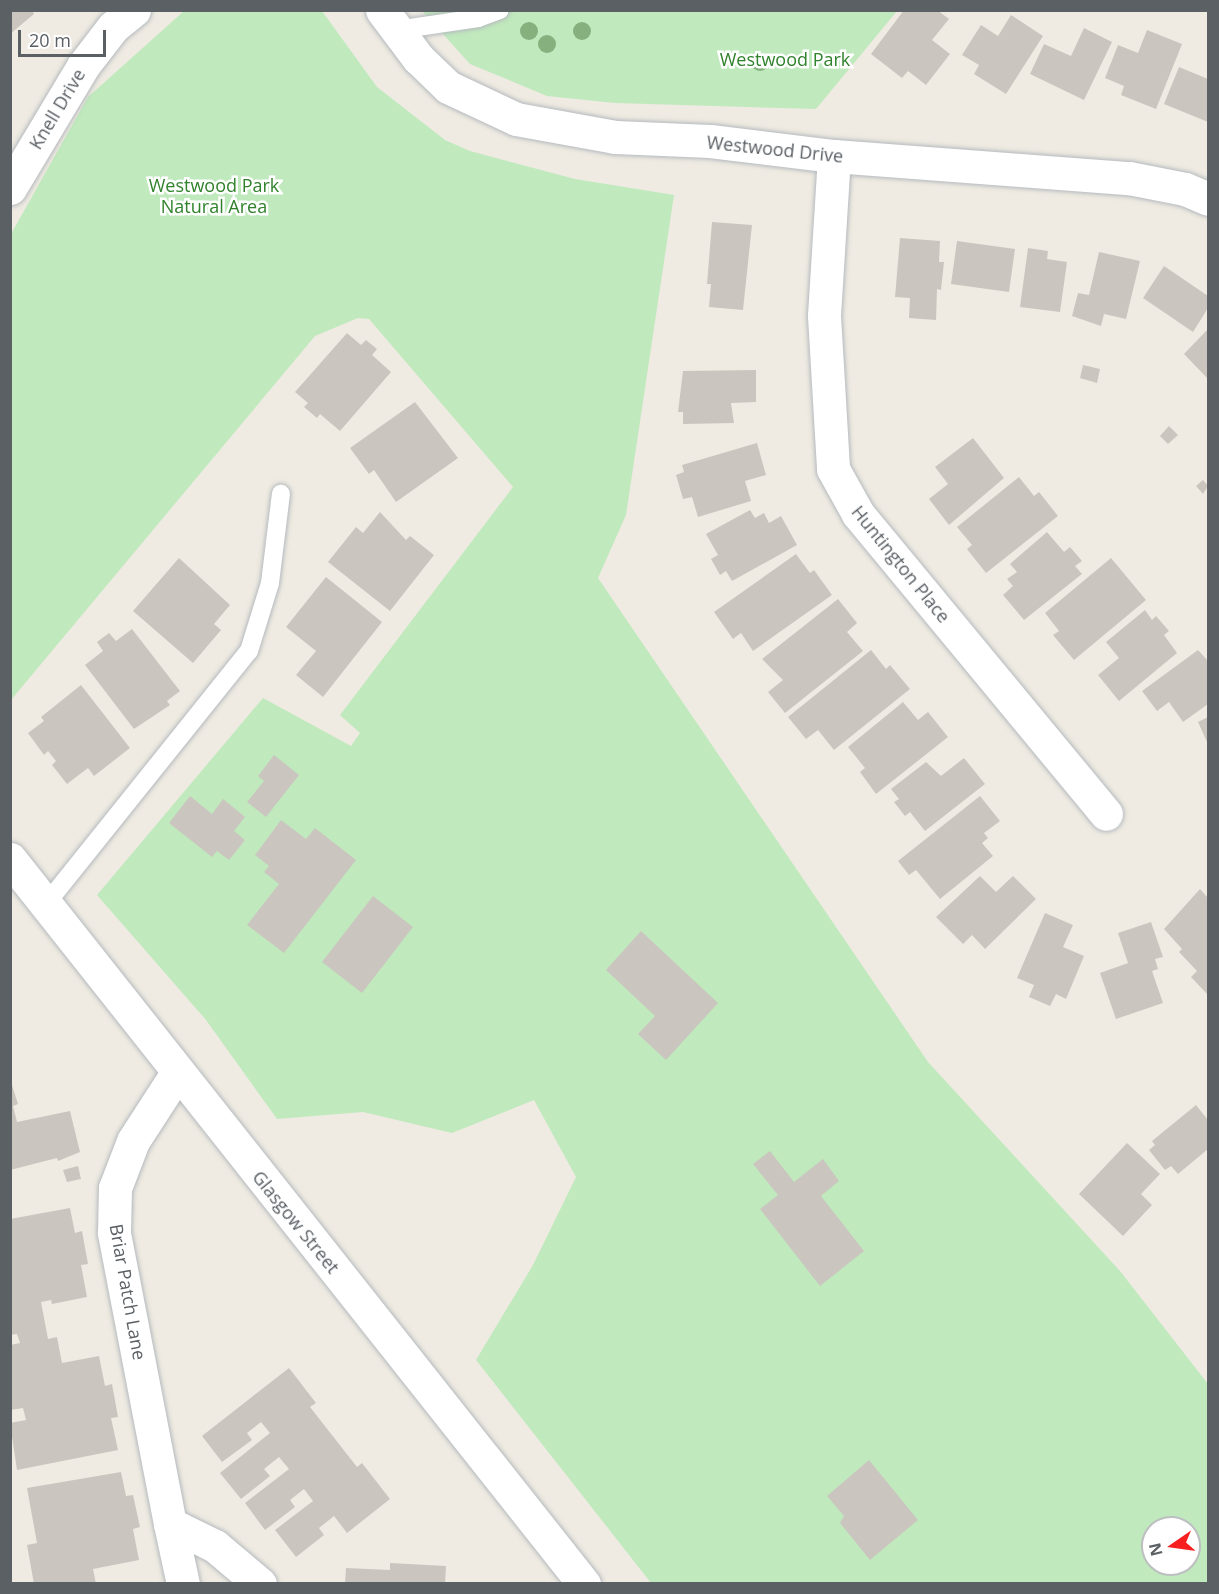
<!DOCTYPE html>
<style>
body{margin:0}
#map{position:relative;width:1219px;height:1594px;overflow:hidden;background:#efebe2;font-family:"Open Sans",sans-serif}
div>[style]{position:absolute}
.green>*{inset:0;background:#c0e9bd}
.building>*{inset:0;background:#cac6bf}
.roads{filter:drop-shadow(0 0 2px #b5babe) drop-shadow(0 0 2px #b5babe)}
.lane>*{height:18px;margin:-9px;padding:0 9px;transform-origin:9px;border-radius:9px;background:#fff}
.street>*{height:33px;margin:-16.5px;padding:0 16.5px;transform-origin:16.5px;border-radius:16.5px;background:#fff}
.secondary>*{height:33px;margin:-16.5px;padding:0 16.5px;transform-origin:16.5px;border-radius:16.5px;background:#fff}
.trees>*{width:18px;height:18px;margin:-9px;border-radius:50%;background:#86b17e}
span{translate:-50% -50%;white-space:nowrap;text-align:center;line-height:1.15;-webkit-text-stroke:5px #fff;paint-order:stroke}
.park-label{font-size:18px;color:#30822c}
.street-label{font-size:18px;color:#5b6065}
.frame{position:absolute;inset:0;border:12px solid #5b6065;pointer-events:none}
.north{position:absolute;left:1141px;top:1516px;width:60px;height:60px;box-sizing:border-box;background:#fff;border:2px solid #bdbfc1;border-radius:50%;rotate:257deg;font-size:16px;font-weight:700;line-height:24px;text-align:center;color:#5b6065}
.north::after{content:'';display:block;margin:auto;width:21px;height:27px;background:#f81f20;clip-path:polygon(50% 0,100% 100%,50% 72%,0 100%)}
.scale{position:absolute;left:18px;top:30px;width:88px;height:27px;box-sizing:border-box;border:3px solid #5b6065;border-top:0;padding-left:8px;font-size:18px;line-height:21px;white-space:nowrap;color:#5b6065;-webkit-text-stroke:4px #fff;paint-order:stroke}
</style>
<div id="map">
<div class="green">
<i style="clip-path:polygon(evenodd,184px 11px,322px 11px,377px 87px,445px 140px,470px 151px,575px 179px,674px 195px,626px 515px,598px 578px,928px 1062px,1120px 1271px,1208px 1384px,1208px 1583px,651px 1583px,476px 1360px,533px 1265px,576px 1177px,534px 1100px,452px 1133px,363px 1112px,277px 1119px,206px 1020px,97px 895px,263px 698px,351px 746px,360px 733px,340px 715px,513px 487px,369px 319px,358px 318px,315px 336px,11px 700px,11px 234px,88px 97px,184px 11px,1153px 1528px,1189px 1528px,1189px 1564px,1153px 1564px,1153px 1528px)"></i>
<i style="clip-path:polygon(422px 11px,897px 11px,816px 109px,615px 103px,547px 96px,470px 64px)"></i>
</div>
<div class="building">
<i style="clip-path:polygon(10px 10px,32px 10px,34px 14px,10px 34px)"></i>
<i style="clip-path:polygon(904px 10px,937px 10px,949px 19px,932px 40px,950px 54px,926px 85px,908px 71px,902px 78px,871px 54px)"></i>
<i style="clip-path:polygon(1011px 15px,1043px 36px,1006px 94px,974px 74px,979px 65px,962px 55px,981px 25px,998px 36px)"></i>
<i style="clip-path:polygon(1084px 28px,1112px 42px,1084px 100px,1030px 74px,1044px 44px,1071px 56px)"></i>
<i style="clip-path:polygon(1147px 30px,1182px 44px,1156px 109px,1121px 95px,1124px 86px,1105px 78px,1118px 45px,1138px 53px)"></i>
<i style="clip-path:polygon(1179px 67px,1208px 79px,1208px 122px,1164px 104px)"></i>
<i style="clip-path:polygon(712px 222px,752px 225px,743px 310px,709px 307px,711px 284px,707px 284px)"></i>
<i style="clip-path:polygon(900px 238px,940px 241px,939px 262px,944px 262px,941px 290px,937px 289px,936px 320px,909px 318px,910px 298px,895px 297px)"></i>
<i style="clip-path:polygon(957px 241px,1015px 249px,1009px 292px,951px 284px)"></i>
<i style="clip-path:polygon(1028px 248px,1048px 251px,1047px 259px,1067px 262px,1060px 312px,1020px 307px)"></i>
<i style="clip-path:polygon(1099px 252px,1140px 261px,1126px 319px,1104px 314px,1101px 326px,1072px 316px,1078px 293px,1089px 295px)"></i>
<i style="clip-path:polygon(1164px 266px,1208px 296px,1208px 308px,1193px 332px,1143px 298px)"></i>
<i style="clip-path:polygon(1208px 329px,1208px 379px,1184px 354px)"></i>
<i style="clip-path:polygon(347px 333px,361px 345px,366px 340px,377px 349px,372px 355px,391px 372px,340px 431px,320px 414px,317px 418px,304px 407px,308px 403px,295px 392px)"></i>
<i style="clip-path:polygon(1083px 365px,1100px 369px,1097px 383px,1080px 378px)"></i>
<i style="clip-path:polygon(756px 370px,756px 402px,731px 403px,734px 423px,683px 424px,683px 412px,678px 412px,683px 371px)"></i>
<i style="clip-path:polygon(415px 402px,458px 458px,396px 502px,374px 470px,369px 474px,350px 448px)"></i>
<i style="clip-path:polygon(1169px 426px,1178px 435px,1168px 444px,1160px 436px)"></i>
<i style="clip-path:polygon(973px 438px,1004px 478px,949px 525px,929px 499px,948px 484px,935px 467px)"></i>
<i style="clip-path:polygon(757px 443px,766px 475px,745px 481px,751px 501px,698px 517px,692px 497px,683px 499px,676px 475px,684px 472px,682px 465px)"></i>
<i style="clip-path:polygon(1019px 477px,1034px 496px,1039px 492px,1058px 516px,986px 573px,967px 549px,972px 545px,957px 527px)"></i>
<i style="clip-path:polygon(1203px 480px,1208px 486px,1203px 494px,1196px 486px)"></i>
<i style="clip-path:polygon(750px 510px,755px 518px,764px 513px,769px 523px,781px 516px,797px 545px,732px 581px,726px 571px,720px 575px,711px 559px,718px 555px,706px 534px)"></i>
<i style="clip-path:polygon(380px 512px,406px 540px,410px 536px,434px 555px,390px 611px,328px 562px,356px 527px,363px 533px)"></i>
<i style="clip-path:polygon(1047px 532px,1064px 552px,1070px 547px,1082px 561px,1075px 566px,1082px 574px,1024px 620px,1003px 595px,1013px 586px,1007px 579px,1017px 572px,1010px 564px)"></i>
<i style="clip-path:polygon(796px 554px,810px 573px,814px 570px,832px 595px,753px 651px,741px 633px,733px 639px,714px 612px)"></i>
<i style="clip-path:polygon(179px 558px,230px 605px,214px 624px,221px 630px,193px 663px,133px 611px)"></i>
<i style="clip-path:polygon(1111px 558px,1146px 600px,1074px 660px,1053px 635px,1059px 631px,1045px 613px)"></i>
<i style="clip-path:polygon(326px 577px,382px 622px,323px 697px,296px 675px,316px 651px,286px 627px)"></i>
<i style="clip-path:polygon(838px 599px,857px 623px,847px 632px,863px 651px,785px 713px,768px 692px,783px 680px,762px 659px)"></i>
<i style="clip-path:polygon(1145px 610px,1152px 620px,1156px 616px,1169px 631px,1164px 635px,1177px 653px,1119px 701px,1098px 675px,1119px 658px,1106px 642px)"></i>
<i style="clip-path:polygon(132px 629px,180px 691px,167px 701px,170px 705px,134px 729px,85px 665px,103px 651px,97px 642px,109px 633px,116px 641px)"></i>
<i style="clip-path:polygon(871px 650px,886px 669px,890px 665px,910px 689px,834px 750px,818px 730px,806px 739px,788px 717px)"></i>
<i style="clip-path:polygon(1198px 650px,1208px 661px,1208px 704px,1183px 722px,1169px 702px,1157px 711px,1142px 691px)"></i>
<i style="clip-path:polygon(81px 685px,130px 748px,94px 776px,88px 768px,67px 784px,52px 765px,56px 761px,48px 751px,44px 755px,28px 733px,44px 721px,41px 717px)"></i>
<i style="clip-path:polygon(903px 702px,918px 720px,928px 712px,948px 737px,876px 794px,860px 772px,865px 768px,848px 747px)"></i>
<i style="clip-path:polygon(1208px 717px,1208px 744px,1198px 722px)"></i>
<i style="clip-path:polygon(274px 755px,299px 775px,266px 817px,247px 802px,264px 781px,258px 776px)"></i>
<i style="clip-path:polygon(964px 758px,985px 784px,925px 831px,910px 812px,905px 816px,894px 802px,899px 799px,891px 789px,926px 762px,941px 776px)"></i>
<i style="clip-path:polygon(190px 796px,212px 814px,223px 799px,245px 817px,234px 831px,245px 840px,229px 860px,217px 851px,212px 857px,169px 823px)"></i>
<i style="clip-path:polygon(980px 796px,1000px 821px,984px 833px,988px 838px,982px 843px,993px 856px,940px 899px,916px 870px,909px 875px,898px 861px)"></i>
<i style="clip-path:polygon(281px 820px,306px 839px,315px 828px,356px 860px,284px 953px,247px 925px,279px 884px,264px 872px,269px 866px,255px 855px)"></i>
<i style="clip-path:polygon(980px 876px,996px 892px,1013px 876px,1036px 899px,985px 949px,972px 935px,963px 944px,936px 917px)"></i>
<i style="clip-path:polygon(1200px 889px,1208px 898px,1208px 995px,1191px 977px,1197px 971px,1179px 952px,1182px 949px,1164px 929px)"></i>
<i style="clip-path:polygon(373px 896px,413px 927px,362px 993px,322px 962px)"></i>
<i style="clip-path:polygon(1045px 913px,1073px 925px,1063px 947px,1084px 956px,1066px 999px,1056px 994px,1050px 1006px,1029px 997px,1034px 985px,1017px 978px)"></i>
<i style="clip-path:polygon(1151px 922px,1163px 957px,1155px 959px,1158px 969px,1152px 971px,1163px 1003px,1116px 1019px,1100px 973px,1128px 963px,1118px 933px)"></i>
<i style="clip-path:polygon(641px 931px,718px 1003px,666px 1060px,638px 1034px,655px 1016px,606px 970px)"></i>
<i style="clip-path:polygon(10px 1079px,18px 1104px,13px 1106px,17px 1122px,70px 1111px,80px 1152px,58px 1161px,57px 1158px,10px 1170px)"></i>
<i style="clip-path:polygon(1196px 1105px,1208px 1120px,1208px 1149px,1178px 1174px,1171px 1166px,1165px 1170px,1149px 1150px,1155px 1145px,1152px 1141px)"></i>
<i style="clip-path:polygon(1127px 1143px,1160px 1174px,1141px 1194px,1152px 1205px,1123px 1236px,1079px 1194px)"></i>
<i style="clip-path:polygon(770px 1151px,794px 1182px,823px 1159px,839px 1181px,821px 1196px,864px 1251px,820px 1286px,760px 1209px,778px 1195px,753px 1164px)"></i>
<i style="clip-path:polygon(78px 1166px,81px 1179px,67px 1182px,63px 1170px)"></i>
<i style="clip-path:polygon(70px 1208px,75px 1233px,82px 1231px,88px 1264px,81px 1265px,87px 1297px,52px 1304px,51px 1300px,41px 1302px,48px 1339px,57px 1337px,62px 1363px,99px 1356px,105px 1386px,112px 1384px,118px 1417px,111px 1418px,118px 1450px,17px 1470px,10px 1423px,26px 1420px,23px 1408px,10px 1410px,10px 1345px,20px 1343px,17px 1334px,10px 1335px,10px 1219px)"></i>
<i style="clip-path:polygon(289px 1368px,316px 1403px,310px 1407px,357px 1467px,362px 1463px,390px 1499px,347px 1533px,334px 1516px,319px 1528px,324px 1535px,296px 1557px,275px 1530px,313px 1501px,304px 1489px,290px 1500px,295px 1507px,265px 1530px,245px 1503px,289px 1469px,279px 1457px,264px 1469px,270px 1476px,241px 1499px,220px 1473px,270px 1433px,261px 1422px,247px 1433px,252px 1440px,222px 1462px,202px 1436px)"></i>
<i style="clip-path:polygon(869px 1460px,918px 1520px,870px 1560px,840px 1523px,844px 1516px,827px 1496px)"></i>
<i style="clip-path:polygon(121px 1472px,126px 1496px,133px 1495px,140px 1527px,133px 1529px,139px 1560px,93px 1569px,96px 1584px,34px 1584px,27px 1545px,37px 1543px,27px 1488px)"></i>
<i style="clip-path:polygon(390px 1563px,446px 1566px,445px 1584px,345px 1584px,346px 1568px,390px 1570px)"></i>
</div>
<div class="roads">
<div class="lane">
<i style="left:397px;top:30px;width:82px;rotate:-8.4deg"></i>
<i style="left:478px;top:18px;width:23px;rotate:-20deg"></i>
<i style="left:46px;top:904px;width:324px;rotate:-51.3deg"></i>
<i style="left:249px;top:651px;width:71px;rotate:-72.8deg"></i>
<i style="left:270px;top:583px;width:90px;rotate:-83deg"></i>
</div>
<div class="street">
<i style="left:382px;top:10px;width:60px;rotate:53.1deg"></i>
<i style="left:418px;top:58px;width:42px;rotate:44deg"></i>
<i style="left:448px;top:87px;width:75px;rotate:25.2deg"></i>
<i style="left:516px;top:119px;width:101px;rotate:10.3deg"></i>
<i style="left:615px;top:137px;width:95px;rotate:2.4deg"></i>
<i style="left:710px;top:141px;width:125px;rotate:6.9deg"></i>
<i style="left:834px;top:156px;width:296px;rotate:4.3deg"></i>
<i style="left:1129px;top:178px;width:57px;rotate:11.1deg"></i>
<i style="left:1185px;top:189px;width:25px;rotate:23deg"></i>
<i style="left:834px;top:156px;width:160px;rotate:93.6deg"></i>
<i style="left:824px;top:316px;width:153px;rotate:86.6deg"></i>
<i style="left:833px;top:469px;width:51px;rotate:60.9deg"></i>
<i style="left:858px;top:514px;width:389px;rotate:50.4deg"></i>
<i style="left:10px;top:188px;width:142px;rotate:-59.1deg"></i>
<i style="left:83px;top:66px;width:49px;rotate:-52.4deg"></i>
<i style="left:113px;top:27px;width:27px;rotate:-39deg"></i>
<i style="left:170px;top:1524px;width:297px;rotate:-100.9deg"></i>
<i style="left:114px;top:1232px;width:44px;rotate:-88.7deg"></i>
<i style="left:115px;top:1188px;width:50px;rotate:-69deg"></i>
<i style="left:133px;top:1141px;width:81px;rotate:-57.1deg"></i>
<i style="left:183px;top:1584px;width:61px;rotate:-102.2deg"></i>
<i style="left:170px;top:1524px;width:50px;rotate:26.1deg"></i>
<i style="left:215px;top:1546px;width:59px;rotate:40.2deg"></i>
</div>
<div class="secondary">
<i style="left:10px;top:859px;width:925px;rotate:51.63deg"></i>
</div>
</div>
<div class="trees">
<i style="left:529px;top:31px"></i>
<i style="left:582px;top:31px"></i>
<i style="left:547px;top:44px"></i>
<i style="left:760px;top:62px"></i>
</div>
<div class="park-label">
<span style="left:785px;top:59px">Westwood Park</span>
<span style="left:214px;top:196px">Westwood Park<br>Natural Area</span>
</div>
<div class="street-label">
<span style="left:57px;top:109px;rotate:-59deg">Knell Drive</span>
<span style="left:775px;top:149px;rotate:6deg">Westwood Drive</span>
<span style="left:901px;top:564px;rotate:51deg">Huntington Place</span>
<span style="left:296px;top:1222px;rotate:51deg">Glasgow Street</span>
<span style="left:128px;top:1292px;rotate:80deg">Briar Patch Lane</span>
</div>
<div class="frame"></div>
<div class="north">N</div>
<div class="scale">20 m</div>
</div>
